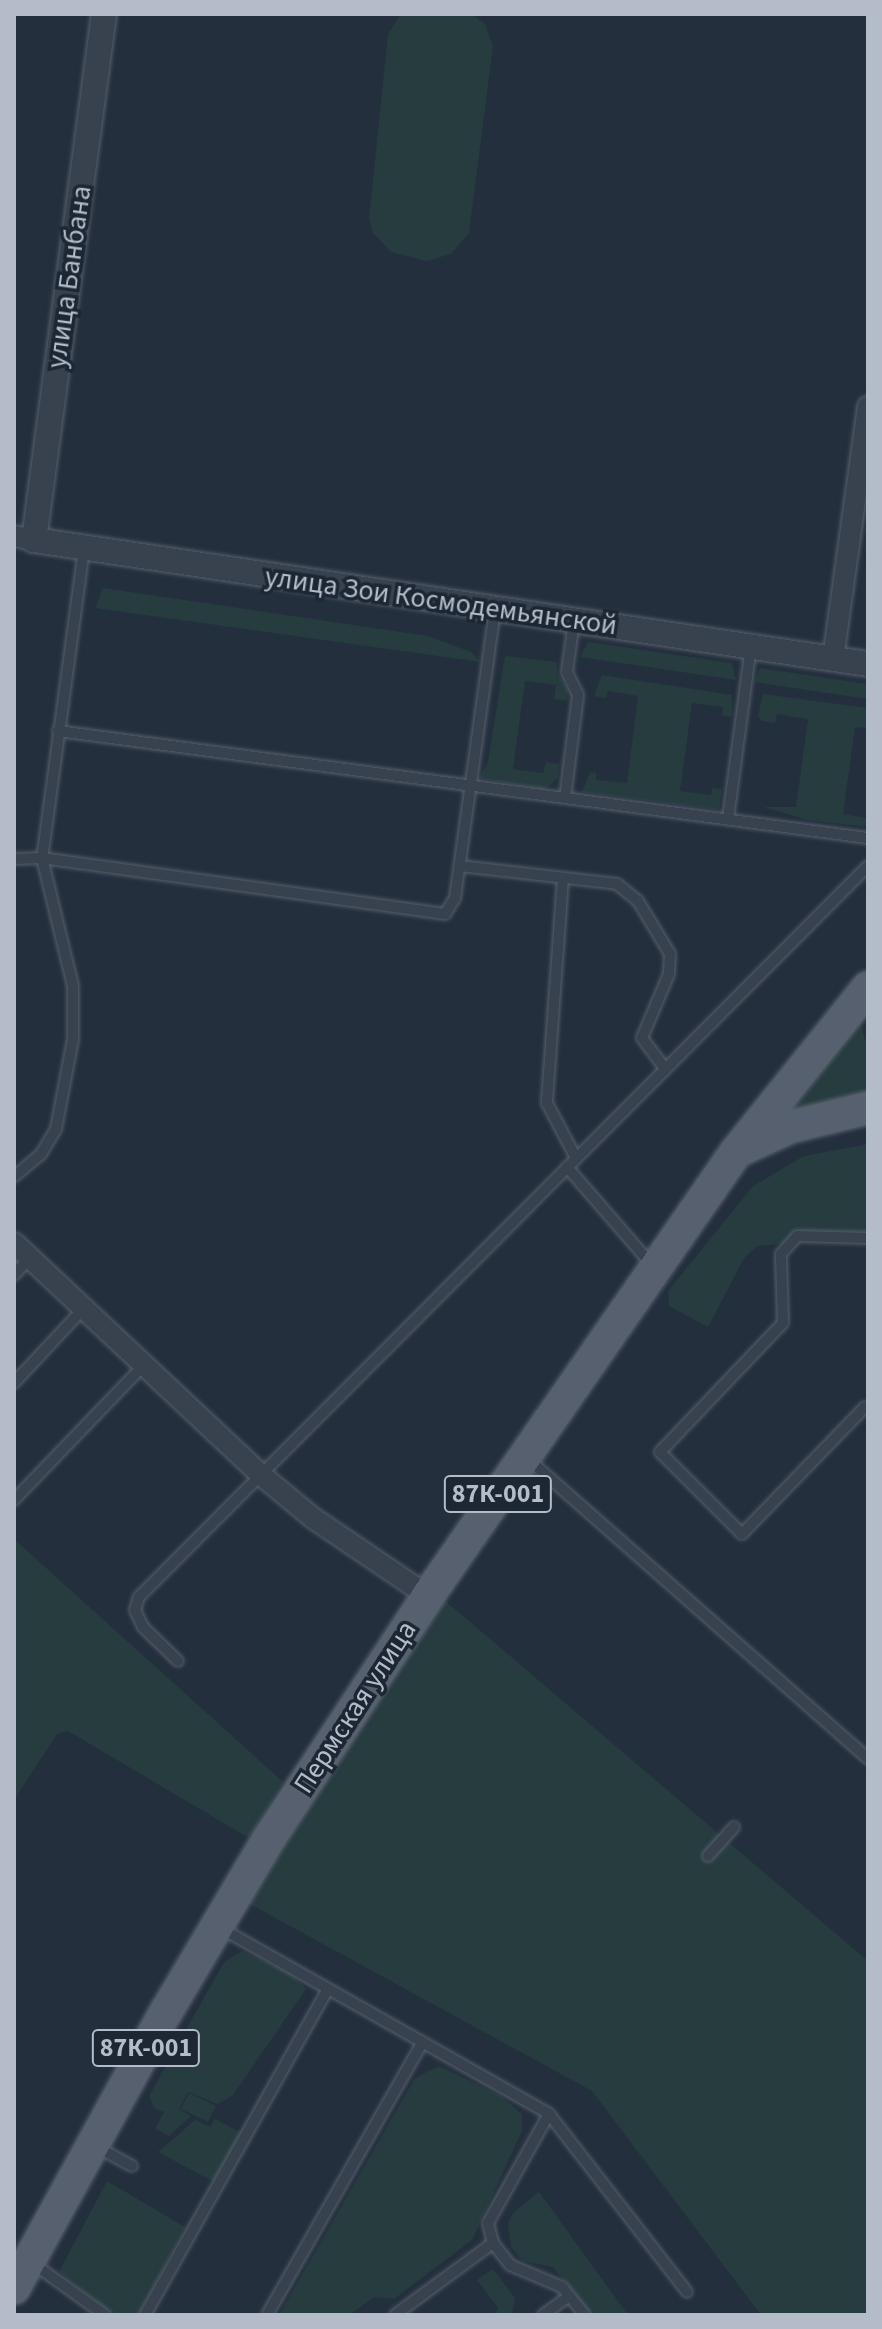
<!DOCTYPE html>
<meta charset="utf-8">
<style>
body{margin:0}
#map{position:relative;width:882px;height:2329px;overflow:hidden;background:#242f3e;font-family:"Source Sans 3",sans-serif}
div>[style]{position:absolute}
.green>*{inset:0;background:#263c3f}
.roads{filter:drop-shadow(0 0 2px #565f6c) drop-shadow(0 0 2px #565f6c)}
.service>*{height:10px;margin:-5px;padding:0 5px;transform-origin:5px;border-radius:5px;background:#38414e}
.minor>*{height:20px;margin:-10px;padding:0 10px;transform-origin:10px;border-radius:10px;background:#38414e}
.tertiary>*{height:24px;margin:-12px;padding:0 12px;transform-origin:12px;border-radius:12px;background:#38414e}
.primary>*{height:32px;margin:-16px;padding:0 16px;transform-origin:16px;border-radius:16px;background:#56606e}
span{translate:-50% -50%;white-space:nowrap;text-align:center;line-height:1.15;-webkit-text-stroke:7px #1d2633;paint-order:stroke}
.shield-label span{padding:2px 6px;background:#1d2633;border:2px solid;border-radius:6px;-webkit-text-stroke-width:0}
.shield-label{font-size:26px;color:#b4bcc9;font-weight:700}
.street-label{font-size:28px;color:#b4bcc9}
.frame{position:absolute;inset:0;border:16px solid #b4bcc9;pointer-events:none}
</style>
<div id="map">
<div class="green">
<i style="clip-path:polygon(401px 14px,472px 14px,485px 24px,493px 46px,469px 233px,451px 254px,427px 261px,391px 252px,373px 233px,369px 219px,388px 34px)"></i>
<i style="clip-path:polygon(103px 588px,428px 636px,471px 652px,481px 662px,95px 608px)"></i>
<i style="clip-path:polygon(588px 642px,732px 663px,736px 680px,580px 657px)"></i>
<i style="clip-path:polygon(505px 656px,557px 662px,557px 674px,568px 689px,567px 701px,554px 699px,556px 685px,525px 681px,513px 769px,543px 773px,546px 762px,559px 764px,558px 778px,545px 790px,479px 778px,488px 762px)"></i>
<i style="clip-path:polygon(760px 668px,868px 684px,868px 699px,754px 682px)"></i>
<i style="clip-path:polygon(602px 675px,732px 695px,732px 717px,722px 716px,723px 707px,692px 703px,680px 791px,711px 795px,712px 788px,722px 789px,719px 810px,582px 792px,590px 772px,596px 773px,596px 780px,627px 783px,638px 696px,608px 691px,606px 698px,594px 696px)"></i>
<i style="clip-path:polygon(763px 694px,868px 708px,868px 728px,855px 727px,843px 814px,868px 818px,868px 827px,807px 820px,764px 807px,796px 807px,808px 719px,777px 714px,775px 723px,762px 721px,758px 716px)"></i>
<i style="clip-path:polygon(859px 1017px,868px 1051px,868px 1095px,777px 1119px)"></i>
<i style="clip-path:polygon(868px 1144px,868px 1237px,757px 1246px,744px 1258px,708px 1327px,669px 1306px,668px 1291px,753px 1186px,804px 1156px)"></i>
<i style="clip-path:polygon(14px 1539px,283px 1782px,249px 1838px,68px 1731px,57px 1734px,14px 1800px)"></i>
<i style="clip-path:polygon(443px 1599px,868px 1961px,868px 2315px,761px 2315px,592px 2091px,246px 1902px)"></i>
<i style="clip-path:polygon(242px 1951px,290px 1973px,306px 1989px,233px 2095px,218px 2104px,188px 2092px,179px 2109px,191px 2116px,169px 2136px,155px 2129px,164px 2112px,155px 2109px,149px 2096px,224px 1962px)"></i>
<i style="clip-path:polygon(439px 2066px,500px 2095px,522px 2114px,522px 2131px,472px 2240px,394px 2299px,374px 2297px,349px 2315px,279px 2315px,415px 2078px)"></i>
<i style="clip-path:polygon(189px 2093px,216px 2106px,208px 2122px,181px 2109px)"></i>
<i style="clip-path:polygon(215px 2119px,242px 2133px,214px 2182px,158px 2152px,195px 2120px,210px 2127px)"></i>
<i style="clip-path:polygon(107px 2181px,185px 2227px,138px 2315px,114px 2315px,59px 2272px)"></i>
<i style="clip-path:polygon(539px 2192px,628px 2315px,591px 2315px,553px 2267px,522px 2261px,511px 2247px,508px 2224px,513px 2213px)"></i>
<i style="clip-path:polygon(493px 2269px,515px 2298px,512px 2315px,492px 2315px,499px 2309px,477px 2280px)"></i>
</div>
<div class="roads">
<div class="service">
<i style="left:84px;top:549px;width:312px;rotate:97.7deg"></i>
<i style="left:42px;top:858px;width:407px;rotate:7.9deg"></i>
<i style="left:445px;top:914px;width:19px;rotate:-58deg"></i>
<i style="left:455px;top:898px;width:292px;rotate:-82.1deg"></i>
<i style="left:58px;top:731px;width:817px;rotate:7.53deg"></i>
<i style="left:565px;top:798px;width:104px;rotate:-82.8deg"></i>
<i style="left:578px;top:695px;width:25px;rotate:-116deg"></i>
<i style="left:567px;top:672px;width:51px;rotate:-82.2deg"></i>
<i style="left:728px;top:819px;width:174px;rotate:-82.4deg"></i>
<i style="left:14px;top:859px;width:28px;rotate:-2deg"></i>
<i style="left:42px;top:858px;width:132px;rotate:76.4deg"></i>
<i style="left:73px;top:986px;width:53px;rotate:90deg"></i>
<i style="left:73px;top:1039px;width:92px;rotate:100.7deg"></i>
<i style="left:56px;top:1129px;width:29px;rotate:121deg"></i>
<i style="left:41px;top:1154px;width:35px;rotate:140deg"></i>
<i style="left:460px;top:866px;width:158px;rotate:6.5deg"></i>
<i style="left:617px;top:884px;width:27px;rotate:39deg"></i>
<i style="left:638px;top:901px;width:62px;rotate:58.9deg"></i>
<i style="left:670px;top:954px;width:20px;rotate:93deg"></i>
<i style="left:669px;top:974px;width:69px;rotate:112.9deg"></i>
<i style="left:642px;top:1038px;width:39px;rotate:53deg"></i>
<i style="left:563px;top:878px;width:226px;rotate:94.1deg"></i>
<i style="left:547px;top:1103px;width:62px;rotate:62.2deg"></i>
<i style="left:567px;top:1167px;width:130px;rotate:49.1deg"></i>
<i style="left:14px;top:1275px;width:23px;rotate:-47deg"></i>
<i style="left:14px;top:1383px;width:101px;rotate:-47deg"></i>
<i style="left:865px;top:1407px;width:177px;rotate:134.1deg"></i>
<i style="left:742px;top:1534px;width:116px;rotate:-135deg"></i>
<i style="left:660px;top:1452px;width:178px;rotate:-46.4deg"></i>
<i style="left:783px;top:1323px;width:69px;rotate:-91.7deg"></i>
<i style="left:781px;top:1254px;width:24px;rotate:-48deg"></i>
<i style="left:797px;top:1236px;width:71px;rotate:1.6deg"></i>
<i style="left:528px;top:1459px;width:453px;rotate:41.4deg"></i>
<i style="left:14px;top:1500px;width:186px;rotate:-46.1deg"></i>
<i style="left:178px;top:1661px;width:49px;rotate:-135.8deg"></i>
<i style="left:143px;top:1627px;width:19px;rotate:-115deg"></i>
<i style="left:135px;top:1610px;width:14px;rotate:-73deg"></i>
<i style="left:139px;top:1597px;width:1032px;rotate:-45.08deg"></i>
<i style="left:708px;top:1856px;width:39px;rotate:-48deg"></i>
<i style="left:219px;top:1927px;width:379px;rotate:29.5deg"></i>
<i style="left:549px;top:2114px;width:125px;rotate:119.2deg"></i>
<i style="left:488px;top:2223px;width:21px;rotate:76deg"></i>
<i style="left:493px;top:2243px;width:28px;rotate:52deg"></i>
<i style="left:510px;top:2265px;width:56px;rotate:22.9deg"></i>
<i style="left:562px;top:2287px;width:36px;rotate:51deg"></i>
<i style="left:549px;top:2114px;width:225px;rotate:52.2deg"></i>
<i style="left:95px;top:2146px;width:42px;rotate:28.4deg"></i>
<i style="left:31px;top:2262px;width:91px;rotate:35.6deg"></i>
<i style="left:145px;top:2315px;width:374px;rotate:-60.7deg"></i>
<i style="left:267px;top:2315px;width:314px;rotate:-60.3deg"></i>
<i style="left:395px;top:2315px;width:122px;rotate:-36.3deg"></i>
<i style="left:543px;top:2315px;width:32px;rotate:-36deg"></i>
</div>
<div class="minor">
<i style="left:14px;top:536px;width:20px;rotate:11deg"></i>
<i style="left:833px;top:659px;width:255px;rotate:-82.1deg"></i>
<i style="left:14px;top:1243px;width:337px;rotate:43.2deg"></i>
<i style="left:260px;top:1474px;width:69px;rotate:39.7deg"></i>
<i style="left:313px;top:1518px;width:139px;rotate:34.1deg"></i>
</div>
<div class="tertiary">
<i style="left:104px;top:14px;width:531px;rotate:97.58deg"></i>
<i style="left:34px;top:540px;width:843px;rotate:8.46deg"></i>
</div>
<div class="primary">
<i style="left:742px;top:1149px;width:53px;rotate:-24.6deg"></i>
<i style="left:790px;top:1127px;width:80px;rotate:-13.7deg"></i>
<i style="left:14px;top:2288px;width:315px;rotate:-61.2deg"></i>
<i style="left:166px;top:2012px;width:200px;rotate:-59.3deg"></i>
<i style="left:268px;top:1840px;width:292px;rotate:-56.7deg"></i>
<i style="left:428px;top:1596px;width:540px;rotate:-55.25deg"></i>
<i style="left:736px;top:1152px;width:211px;rotate:-51.2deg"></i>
</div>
</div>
<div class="shield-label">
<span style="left:498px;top:1494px">87К-001</span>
<span style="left:146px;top:2048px">87К-001</span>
</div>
<div class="street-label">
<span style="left:69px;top:277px;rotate:-82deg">улица Банбана</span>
<span style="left:441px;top:601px;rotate:8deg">улица Зои Космодемьянской</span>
<span style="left:355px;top:1707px;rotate:-57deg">Пермская улица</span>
</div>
<div class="frame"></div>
</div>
